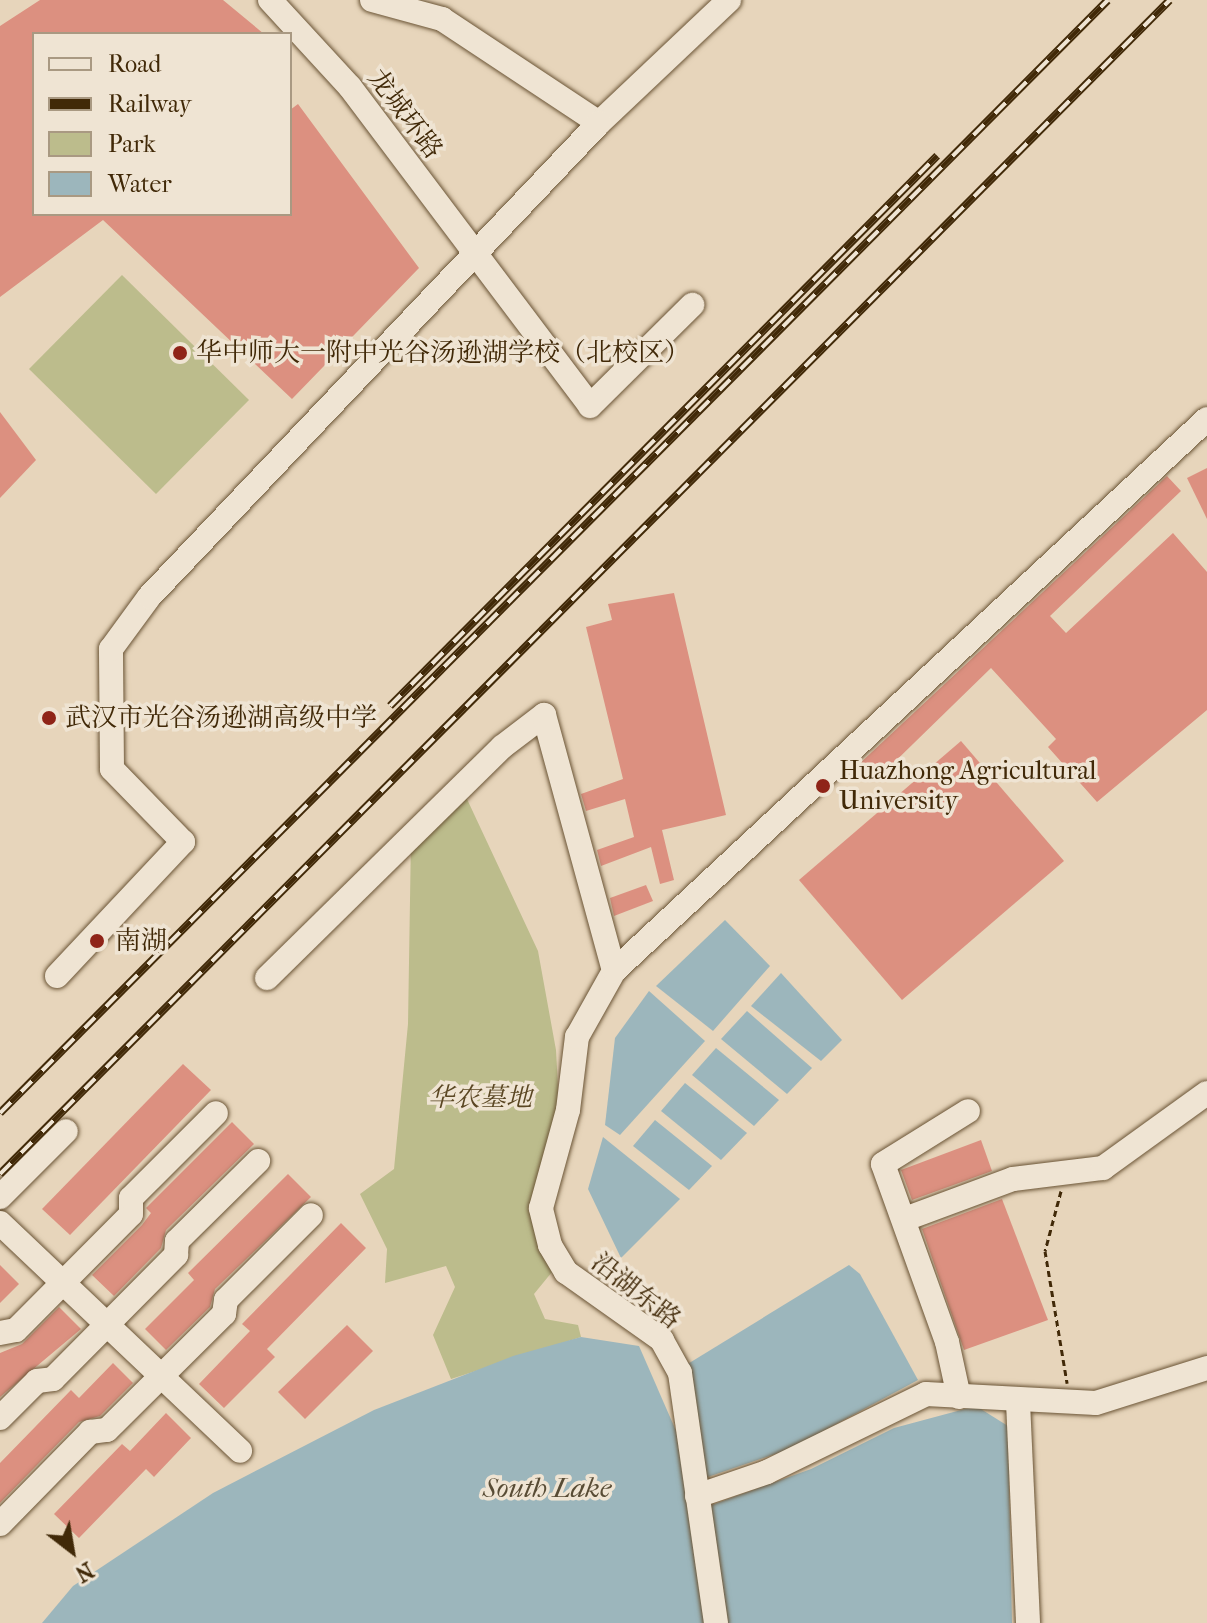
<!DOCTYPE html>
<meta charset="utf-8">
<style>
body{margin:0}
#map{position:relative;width:1207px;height:1623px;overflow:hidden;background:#e7d5bb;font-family:"IM FELL French Canon","Noto Serif SC",serif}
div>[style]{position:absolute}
.green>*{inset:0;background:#bcbc8c}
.water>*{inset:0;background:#9cb6bc}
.building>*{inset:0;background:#dc9080}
.path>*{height:3px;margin-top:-1.5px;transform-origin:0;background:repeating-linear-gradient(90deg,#412908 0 6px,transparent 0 10px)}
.roads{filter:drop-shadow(0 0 2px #6a5435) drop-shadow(0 0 2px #6a5435)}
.minor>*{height:24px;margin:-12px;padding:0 12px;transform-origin:12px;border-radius:12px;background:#efe4d3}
.rail>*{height:8px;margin-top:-4px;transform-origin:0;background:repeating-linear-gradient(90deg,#efe4d3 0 15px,#412908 0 30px);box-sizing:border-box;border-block:2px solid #412908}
.dots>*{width:22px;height:22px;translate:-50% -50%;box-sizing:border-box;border:4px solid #efe4d3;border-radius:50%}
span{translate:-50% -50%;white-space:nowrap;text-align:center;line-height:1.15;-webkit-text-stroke:7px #efe4d3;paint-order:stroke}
.street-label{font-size:26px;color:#412908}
.poi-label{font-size:26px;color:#412908}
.left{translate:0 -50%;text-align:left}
.park-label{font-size:26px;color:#5a4622;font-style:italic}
.water-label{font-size:28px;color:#584c35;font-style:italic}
.legend{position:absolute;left:32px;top:32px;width:260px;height:184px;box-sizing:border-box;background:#efe4d3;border:2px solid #a99982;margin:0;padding:10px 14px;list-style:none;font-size:24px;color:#412908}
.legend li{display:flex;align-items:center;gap:16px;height:40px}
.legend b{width:40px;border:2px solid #a99982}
.north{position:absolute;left:32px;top:1511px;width:80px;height:80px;-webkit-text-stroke:6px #efe4d3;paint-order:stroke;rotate:149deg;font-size:22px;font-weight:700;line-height:32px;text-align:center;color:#412908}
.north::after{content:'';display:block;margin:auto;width:28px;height:36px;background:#412908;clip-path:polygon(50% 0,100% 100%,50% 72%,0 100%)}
</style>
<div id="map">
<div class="green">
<i style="clip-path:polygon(122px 275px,249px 400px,156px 494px,29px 369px)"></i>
<i style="clip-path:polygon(459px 782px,538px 951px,556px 1050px,559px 1106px,536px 1234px,552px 1272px,534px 1294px,545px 1319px,578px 1325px,581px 1337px,451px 1379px,433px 1335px,455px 1287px,446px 1266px,385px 1283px,387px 1249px,360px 1194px,394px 1169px,408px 1024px,411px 838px)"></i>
</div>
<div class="water">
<i style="clip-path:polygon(725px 920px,770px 966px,713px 1031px,656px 986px)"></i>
<i style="clip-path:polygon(781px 973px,842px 1040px,821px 1061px,751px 1006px)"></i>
<i style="clip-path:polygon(649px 991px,705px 1041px,620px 1135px,605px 1125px,615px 1038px)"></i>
<i style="clip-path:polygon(747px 1011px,812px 1068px,787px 1094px,721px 1039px)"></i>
<i style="clip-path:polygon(716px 1048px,779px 1100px,754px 1126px,692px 1075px)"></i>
<i style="clip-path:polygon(685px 1083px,747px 1133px,721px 1160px,661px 1111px)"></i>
<i style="clip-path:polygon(655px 1120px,712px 1166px,689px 1190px,633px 1146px)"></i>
<i style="clip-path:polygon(603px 1137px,680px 1199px,621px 1258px,588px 1189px)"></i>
<i style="clip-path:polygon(849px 1265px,860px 1274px,918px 1380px,790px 1449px,699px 1480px,686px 1365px)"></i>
<i style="clip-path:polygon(581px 1337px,639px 1346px,677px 1433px,706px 1623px,42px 1623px,73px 1586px,213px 1493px,374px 1410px,513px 1356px)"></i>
<i style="clip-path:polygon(976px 1406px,1008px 1426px,1012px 1623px,727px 1623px,706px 1507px,811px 1469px,894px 1428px)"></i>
</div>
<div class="building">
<i style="clip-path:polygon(40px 0,223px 0,264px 34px,34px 34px,34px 214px,290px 214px,290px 110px,298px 104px,419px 268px,292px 399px,103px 220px,0 297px,0 26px)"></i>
<i style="clip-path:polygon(0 412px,36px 460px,0 498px)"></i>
<i style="clip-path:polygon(1207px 468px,1207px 519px,1187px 478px)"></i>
<i style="clip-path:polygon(1167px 476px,1181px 491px,1050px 616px,1066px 633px,1173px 533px,1207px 572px,1207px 710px,1097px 802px,1048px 747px,1056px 739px,991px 668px,874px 782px,857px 766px)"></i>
<i style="clip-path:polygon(674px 593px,726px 815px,662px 830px,674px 880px,660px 884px,651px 847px,601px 866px,597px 850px,634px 837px,625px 799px,586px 811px,581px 794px,623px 779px,586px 627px,612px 620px,608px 604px)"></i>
<i style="clip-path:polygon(961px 741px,1064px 861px,902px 1000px,799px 880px)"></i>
<i style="clip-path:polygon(646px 885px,653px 901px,614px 916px,610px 898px)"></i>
<i style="clip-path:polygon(183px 1064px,211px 1090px,70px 1235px,42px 1209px)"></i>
<i style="clip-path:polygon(232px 1122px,254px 1144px,166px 1230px,161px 1248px,114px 1296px,92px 1275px,142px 1225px,151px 1213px,146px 1208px)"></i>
<i style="clip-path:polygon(981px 1140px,992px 1171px,912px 1200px,901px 1170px)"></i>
<i style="clip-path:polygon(288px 1174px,311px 1197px,215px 1289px,210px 1307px,166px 1350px,145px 1329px,194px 1280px,188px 1273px)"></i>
<i style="clip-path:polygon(1002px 1199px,1048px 1320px,964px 1350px,922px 1229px)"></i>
<i style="clip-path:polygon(341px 1223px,366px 1248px,267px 1349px,275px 1357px,224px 1408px,199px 1384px,250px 1331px,242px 1324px)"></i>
<i style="clip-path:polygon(0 1265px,19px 1284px,0 1303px)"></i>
<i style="clip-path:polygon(59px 1307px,81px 1329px,0 1397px,0 1353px,22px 1344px)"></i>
<i style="clip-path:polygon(347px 1325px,373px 1351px,305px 1419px,278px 1392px)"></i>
<i style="clip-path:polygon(113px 1363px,133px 1383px,100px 1416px,79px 1422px,0 1503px,0 1463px,71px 1390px,79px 1398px)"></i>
<i style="clip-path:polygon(166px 1413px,191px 1438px,154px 1477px,146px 1469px,79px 1538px,54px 1514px,122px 1444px,130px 1451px)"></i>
</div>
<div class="path">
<i style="left:1061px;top:1191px;width:62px;rotate:104.9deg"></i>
<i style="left:1045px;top:1251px;width:134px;rotate:80.5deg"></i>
</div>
<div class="roads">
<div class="minor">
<i style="left:270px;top:0;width:118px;rotate:47.4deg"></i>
<i style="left:350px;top:87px;width:399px;rotate:53deg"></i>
<i style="left:590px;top:406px;width:144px;rotate:-44.7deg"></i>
<i style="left:372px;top:0;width:73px;rotate:15.2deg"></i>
<i style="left:442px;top:19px;width:188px;rotate:33.5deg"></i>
<i style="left:599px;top:123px;width:179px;rotate:-43.4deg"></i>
<i style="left:57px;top:976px;width:184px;rotate:-46.8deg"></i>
<i style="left:183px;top:842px;width:102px;rotate:-134.2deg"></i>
<i style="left:112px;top:769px;width:120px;rotate:-90.5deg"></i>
<i style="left:111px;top:649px;width:64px;rotate:-53.8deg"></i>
<i style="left:149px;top:597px;width:654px;rotate:-46.49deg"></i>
<i style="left:267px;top:978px;width:330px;rotate:-44.5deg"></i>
<i style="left:502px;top:747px;width:53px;rotate:-37.3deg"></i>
<i style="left:544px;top:715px;width:265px;rotate:74.7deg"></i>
<i style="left:0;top:1197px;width:93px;rotate:-45deg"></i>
<i style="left:905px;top:1219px;width:115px;rotate:-20.3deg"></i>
<i style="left:1013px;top:1179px;width:91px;rotate:-7deg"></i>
<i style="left:1103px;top:1168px;width:128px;rotate:-35.8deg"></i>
<i style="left:0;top:1223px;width:331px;rotate:43.5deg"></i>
<i style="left:0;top:1333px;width:16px;rotate:-11deg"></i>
<i style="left:16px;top:1330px;width:163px;rotate:-45.2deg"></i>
<i style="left:131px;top:1214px;width:16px;rotate:-90deg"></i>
<i style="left:131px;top:1198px;width:120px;rotate:-45deg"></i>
<i style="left:959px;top:1397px;width:56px;rotate:-102.3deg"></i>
<i style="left:947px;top:1342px;width:189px;rotate:-109.8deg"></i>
<i style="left:883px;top:1164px;width:100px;rotate:-31.9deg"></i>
<i style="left:1018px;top:1402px;width:221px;rotate:87.4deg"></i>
<i style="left:0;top:1418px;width:52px;rotate:-45deg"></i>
<i style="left:37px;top:1381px;width:16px;rotate:-7deg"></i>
<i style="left:53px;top:1379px;width:175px;rotate:-45.2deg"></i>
<i style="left:176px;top:1255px;width:14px;rotate:-86deg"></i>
<i style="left:177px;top:1241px;width:114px;rotate:-44.6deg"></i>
<i style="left:697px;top:1496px;width:74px;rotate:-18.9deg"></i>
<i style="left:767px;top:1472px;width:177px;rotate:-26.1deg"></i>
<i style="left:926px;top:1394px;width:170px;rotate:3deg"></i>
<i style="left:1096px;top:1403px;width:116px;rotate:-17.5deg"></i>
<i style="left:0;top:1524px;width:129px;rotate:-45.6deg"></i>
<i style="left:90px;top:1432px;width:17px;rotate:-7deg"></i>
<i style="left:107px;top:1430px;width:165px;rotate:-44.8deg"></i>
<i style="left:224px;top:1314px;width:14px;rotate:-82deg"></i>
<i style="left:226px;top:1300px;width:120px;rotate:-45deg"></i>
<i style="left:716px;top:1623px;width:253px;rotate:-98.2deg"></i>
<i style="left:680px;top:1373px;width:38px;rotate:-119deg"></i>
<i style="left:662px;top:1340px;width:118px;rotate:-144.7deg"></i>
<i style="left:566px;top:1272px;width:31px;rotate:-121deg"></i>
<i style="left:550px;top:1245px;width:38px;rotate:-104deg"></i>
<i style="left:541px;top:1208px;width:102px;rotate:-74.6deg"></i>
<i style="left:568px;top:1110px;width:74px;rotate:-83deg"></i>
<i style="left:577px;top:1037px;width:76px;rotate:-60.7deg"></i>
<i style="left:614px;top:971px;width:810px;rotate:-42.95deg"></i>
</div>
</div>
<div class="rail">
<i style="left:390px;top:706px;width:776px;rotate:-45.16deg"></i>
<i style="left:0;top:1113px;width:1570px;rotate:-45.13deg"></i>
<i style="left:0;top:1174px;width:1657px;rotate:-45.1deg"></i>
</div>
<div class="dots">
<i style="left:180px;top:353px;background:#8f2418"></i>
<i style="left:49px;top:718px;background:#8f2418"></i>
<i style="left:823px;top:786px;background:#8f2418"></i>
<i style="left:97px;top:941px;background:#8f2418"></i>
</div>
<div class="street-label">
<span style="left:405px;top:114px;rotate:53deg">龙城环路</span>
<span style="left:636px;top:1291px;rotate:38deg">沿湖东路</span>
</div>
<div class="poi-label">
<span class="left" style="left:196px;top:353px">华中师大一附中光谷汤逊湖学校（北校区）</span>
<span class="left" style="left:65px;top:718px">武汉市光谷汤逊湖高级中学</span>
<span class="left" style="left:839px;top:786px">Huazhong Agricultural<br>University</span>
<span class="left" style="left:115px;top:941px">南湖</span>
</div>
<div class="park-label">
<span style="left:480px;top:1098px">华农墓地</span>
</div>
<div class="water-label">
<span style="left:547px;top:1488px">South Lake</span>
</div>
<ul class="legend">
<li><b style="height:10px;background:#efe4d3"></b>Road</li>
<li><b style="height:10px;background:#412908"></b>Railway</li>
<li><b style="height:22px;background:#bcbc8c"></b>Park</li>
<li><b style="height:22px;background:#9cb6bc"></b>Water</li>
</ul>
<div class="north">N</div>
</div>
